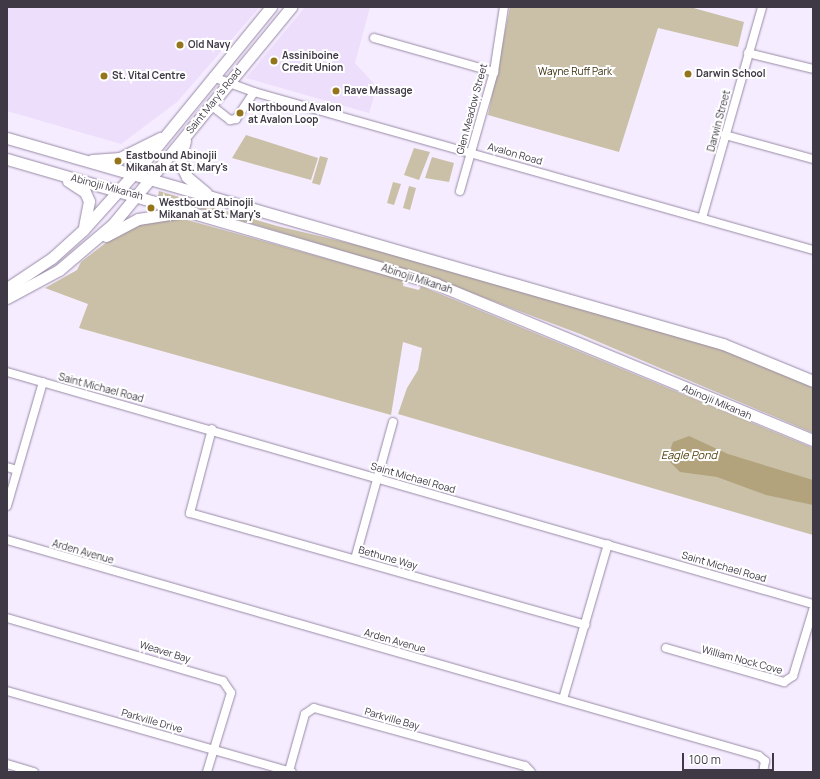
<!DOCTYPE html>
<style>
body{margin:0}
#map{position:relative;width:820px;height:779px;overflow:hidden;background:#f5ecff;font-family:Manrope,sans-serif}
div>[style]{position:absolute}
.built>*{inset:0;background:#eddefc}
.green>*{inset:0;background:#cac0a7}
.water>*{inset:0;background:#b2a37c}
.roads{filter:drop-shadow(0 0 1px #988aa6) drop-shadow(0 0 1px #988aa6)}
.minor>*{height:8px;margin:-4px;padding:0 4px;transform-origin:4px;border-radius:4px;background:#fff}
.major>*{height:11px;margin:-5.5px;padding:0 5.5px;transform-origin:5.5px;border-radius:5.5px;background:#fff}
.dots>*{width:11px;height:11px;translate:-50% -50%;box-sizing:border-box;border:2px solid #fff;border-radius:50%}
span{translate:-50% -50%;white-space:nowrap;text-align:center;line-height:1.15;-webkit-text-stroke:4px #fff;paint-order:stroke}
.poi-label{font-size:10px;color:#3f3945;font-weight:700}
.left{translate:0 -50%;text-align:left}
.park-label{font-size:10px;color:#3a2e0d}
.street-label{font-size:10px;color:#3f3945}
.water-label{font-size:11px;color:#513f0e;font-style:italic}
.frame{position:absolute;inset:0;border:8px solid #3f3945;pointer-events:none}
.scale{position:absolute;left:682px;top:753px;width:92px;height:18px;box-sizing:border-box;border:2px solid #3f3945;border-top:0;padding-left:5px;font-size:12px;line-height:14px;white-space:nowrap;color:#3f3945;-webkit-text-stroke:3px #fff;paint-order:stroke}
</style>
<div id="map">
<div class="built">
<i style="clip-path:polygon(7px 7px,260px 7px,177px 102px,121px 144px,7px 111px)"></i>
<i style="clip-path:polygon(305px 7px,370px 7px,355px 63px,377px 87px,369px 113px,246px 78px)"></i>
</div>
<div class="green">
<i style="clip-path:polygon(510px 7px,690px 7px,744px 22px,738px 47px,658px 28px,619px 152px,488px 115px)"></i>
<i style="clip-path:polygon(246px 135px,318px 158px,311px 180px,232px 158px)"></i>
<i style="clip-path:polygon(414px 148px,430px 152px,419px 180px,404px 175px)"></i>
<i style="clip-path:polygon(320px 156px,328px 158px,320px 185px,312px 183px)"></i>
<i style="clip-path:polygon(432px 157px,454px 163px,449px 182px,425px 178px)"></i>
<i style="clip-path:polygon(393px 182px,401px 184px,394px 205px,387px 203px)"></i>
<i style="clip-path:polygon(409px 186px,416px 188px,410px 210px,403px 208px)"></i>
<i style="clip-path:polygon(159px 191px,277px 226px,408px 257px,721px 347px,813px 384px,813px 433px,580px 334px,427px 276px,158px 196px)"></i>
<i style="clip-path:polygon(169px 215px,404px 280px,403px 286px,419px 290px,421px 286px,813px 448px,813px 535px,398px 414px,407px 388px,418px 370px,422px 348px,403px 342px,391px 415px,79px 328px,88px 304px,45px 288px,77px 270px,81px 262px,125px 228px)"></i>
</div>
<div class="water">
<i style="clip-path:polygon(689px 436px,728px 454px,813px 480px,813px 505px,766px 495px,717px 477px,680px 472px,667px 459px,673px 442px)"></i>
</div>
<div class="roads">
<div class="minor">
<i style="left:374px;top:38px;width:125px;rotate:15.8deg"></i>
<i style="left:748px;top:53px;width:67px;rotate:13.8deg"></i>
<i style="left:213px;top:77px;width:44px;rotate:20.1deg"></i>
<i style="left:254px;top:92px;width:581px;rotate:15.78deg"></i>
<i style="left:212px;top:106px;width:23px;rotate:38deg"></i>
<i style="left:230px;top:120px;width:6px;rotate:-9deg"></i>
<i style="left:236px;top:119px;width:32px;rotate:-56deg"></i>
<i style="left:725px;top:135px;width:91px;rotate:15.3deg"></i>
<i style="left:460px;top:191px;width:124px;rotate:-74.1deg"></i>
<i style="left:494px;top:72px;width:66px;rotate:-81.3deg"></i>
<i style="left:702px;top:218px;width:219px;rotate:-74.1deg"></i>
<i style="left:7px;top:372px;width:839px;rotate:16.06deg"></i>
<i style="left:212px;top:429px;width:87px;rotate:104.7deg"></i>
<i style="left:190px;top:513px;width:411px;rotate:15.8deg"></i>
<i style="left:7px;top:467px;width:10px;rotate:17deg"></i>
<i style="left:7px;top:506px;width:129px;rotate:-73.8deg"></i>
<i style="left:7px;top:540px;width:782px;rotate:16.03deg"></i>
<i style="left:759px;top:756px;width:8px;rotate:40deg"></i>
<i style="left:765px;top:761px;width:11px;rotate:100deg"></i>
<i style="left:355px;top:559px;width:142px;rotate:-74.5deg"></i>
<i style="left:7px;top:618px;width:225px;rotate:16.3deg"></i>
<i style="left:223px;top:681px;width:14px;rotate:56deg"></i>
<i style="left:231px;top:693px;width:83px;rotate:106.9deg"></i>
<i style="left:666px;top:648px;width:123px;rotate:16.1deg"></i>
<i style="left:784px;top:682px;width:11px;rotate:-34deg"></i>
<i style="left:793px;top:676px;width:69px;rotate:-73.1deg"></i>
<i style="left:7px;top:691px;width:296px;rotate:15.9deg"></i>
<i style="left:563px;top:699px;width:161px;rotate:-73.8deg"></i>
<i style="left:7px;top:764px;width:28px;rotate:17deg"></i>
<i style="left:289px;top:771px;width:59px;rotate:-74.3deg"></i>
<i style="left:305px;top:714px;width:11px;rotate:-34deg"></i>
<i style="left:314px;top:708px;width:219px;rotate:15.4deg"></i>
<i style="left:525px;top:766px;width:8px;rotate:45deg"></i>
</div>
<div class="major">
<i style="left:7px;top:138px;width:745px;rotate:16.05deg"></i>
<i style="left:723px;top:344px;width:97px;rotate:22.3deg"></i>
<i style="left:185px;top:141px;width:18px;rotate:106deg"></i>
<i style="left:180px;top:158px;width:9px;rotate:77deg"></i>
<i style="left:182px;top:167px;width:11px;rotate:63deg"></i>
<i style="left:187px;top:177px;width:25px;rotate:40deg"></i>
<i style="left:7px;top:159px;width:447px;rotate:16.2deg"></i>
<i style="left:436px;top:284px;width:408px;rotate:22.5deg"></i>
<i style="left:92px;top:160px;width:28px;rotate:-4deg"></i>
<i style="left:120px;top:158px;width:45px;rotate:-26.6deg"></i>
<i style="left:68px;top:181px;width:20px;rotate:33deg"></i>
<i style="left:85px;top:192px;width:10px;rotate:66deg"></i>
<i style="left:89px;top:201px;width:25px;rotate:101deg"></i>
<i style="left:106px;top:236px;width:36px;rotate:-28deg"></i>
<i style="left:138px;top:219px;width:45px;rotate:-9deg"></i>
<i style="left:7px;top:288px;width:54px;rotate:-33.7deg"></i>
<i style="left:52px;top:258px;width:42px;rotate:-42.1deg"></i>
<i style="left:83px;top:230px;width:85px;rotate:-47.9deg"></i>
<i style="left:140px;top:167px;width:207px;rotate:-50.7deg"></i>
<i style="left:7px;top:298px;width:59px;rotate:-28.3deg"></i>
<i style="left:59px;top:270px;width:71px;rotate:-40.4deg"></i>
<i style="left:113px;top:224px;width:281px;rotate:-50.6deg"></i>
</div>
</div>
<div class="dots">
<i style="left:180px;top:45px;background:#94751c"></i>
<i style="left:274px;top:61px;background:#94751c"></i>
<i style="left:688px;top:74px;background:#94751c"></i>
<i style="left:104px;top:76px;background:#94751c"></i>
<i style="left:336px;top:91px;background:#94751c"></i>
<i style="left:240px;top:113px;background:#94751c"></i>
<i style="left:118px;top:161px;background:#94751c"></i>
<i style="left:151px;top:208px;background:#94751c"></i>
</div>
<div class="poi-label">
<span class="left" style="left:188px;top:45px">Old Navy</span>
<span class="left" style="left:282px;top:61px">Assiniboine<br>Credit Union</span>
<span class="left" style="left:696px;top:74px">Darwin School</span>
<span class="left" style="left:112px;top:76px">St. Vital Centre</span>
<span class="left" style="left:344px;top:91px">Rave Massage</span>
<span class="left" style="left:248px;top:113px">Northbound Avalon<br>at Avalon Loop</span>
<span class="left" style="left:126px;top:161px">Eastbound Abinojii<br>Mikanah at St. Mary's</span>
<span class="left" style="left:159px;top:208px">Westbound Abinojii<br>Mikanah at St. Mary's</span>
</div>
<div class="park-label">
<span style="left:575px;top:72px">Wayne Ruff Park</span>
</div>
<div class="street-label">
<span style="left:214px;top:101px;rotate:-51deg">Saint Mary's Road</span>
<span style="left:472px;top:109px;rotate:-75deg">Glen Meadow Street</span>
<span style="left:719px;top:121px;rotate:-75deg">Darwin Street</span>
<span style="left:515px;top:154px;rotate:16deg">Avalon Road</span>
<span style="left:107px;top:187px;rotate:15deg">Abinojii Mikanah</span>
<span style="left:417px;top:279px;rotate:18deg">Abinojii Mikanah</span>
<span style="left:101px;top:388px;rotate:15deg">Saint Michael Road</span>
<span style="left:717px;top:402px;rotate:23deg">Abinojii Mikanah</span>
<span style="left:413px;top:478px;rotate:16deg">Saint Michael Road</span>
<span style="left:83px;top:552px;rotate:16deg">Arden Avenue</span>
<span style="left:388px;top:558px;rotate:16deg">Bethune Way</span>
<span style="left:724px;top:567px;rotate:16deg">Saint Michael Road</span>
<span style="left:395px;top:641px;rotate:16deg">Arden Avenue</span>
<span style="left:165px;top:652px;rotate:17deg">Weaver Bay</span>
<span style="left:742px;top:660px;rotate:15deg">William Nock Cove</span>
<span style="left:392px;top:719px;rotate:16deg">Parkville Bay</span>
<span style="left:152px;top:721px;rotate:16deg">Parkville Drive</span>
</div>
<div class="water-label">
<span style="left:689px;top:455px">Eagle Pond</span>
</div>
<div class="frame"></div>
<div class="scale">100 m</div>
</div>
